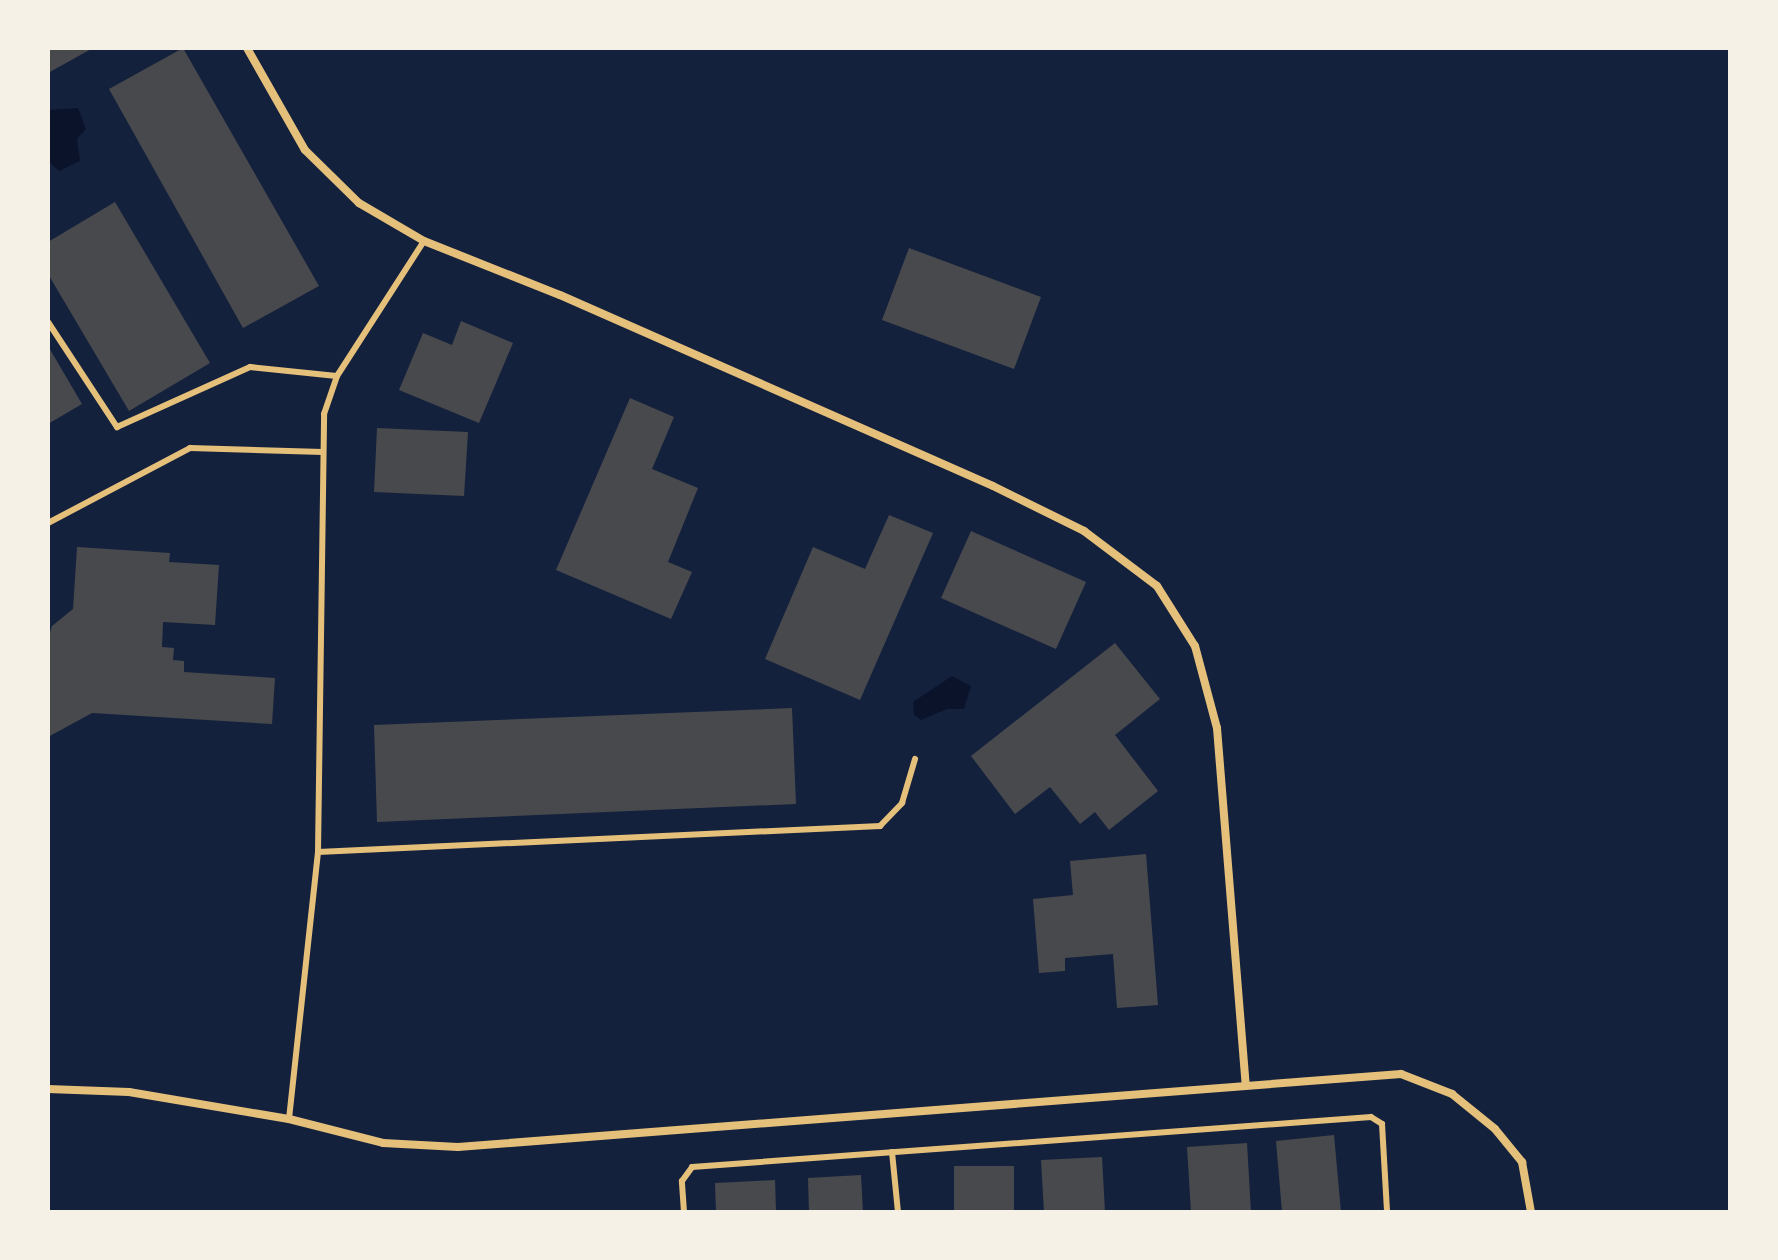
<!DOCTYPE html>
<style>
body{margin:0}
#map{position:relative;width:1778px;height:1260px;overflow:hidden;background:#14213d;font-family:Bitter,serif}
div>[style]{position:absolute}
.water>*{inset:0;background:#0b132b}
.building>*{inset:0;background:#48494c}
.service>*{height:6px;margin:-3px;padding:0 3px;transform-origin:3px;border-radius:3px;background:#e5c07b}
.minor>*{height:8px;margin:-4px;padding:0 4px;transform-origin:4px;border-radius:4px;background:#e5c07b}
span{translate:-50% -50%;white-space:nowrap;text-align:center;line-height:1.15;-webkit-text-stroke:7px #f6f1e7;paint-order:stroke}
.frame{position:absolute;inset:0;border:50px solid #f6f1e7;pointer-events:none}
</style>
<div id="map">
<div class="water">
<i style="clip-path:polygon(78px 108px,86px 129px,77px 139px,80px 161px,59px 171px,48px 161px,48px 110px)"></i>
<i style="clip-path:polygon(952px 676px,971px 686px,964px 709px,947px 709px,921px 720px,914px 715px,913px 702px)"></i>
</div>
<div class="building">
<i style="clip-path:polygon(48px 48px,93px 48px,48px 73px)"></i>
<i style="clip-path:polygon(183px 48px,319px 286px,243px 328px,109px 89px)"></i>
<i style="clip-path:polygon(115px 202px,210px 363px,129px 411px,48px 274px,48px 242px)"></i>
<i style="clip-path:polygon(909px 248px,1041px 297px,1014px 369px,882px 320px)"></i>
<i style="clip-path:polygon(461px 321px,513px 343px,479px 423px,399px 390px,423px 333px,452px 345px)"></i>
<i style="clip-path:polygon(48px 346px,82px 404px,48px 424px)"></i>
<i style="clip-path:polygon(630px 398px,674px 417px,652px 469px,698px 488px,668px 562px,692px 572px,671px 619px,556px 570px)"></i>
<i style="clip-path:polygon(377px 428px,468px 432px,464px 496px,374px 492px)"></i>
<i style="clip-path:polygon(889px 515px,933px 533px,860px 700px,765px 659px,813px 547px,865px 569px)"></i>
<i style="clip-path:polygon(971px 531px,1086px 582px,1056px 649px,941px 598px)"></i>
<i style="clip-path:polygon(77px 547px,170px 553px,169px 562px,219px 565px,215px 625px,163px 622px,162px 647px,174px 648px,173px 660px,184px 661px,184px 672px,275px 678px,272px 724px,92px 713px,48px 737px,48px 639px,52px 626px,73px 609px)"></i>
<i style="clip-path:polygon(1115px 643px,1160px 699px,1115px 735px,1158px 791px,1109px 830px,1095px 812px,1080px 824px,1050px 787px,1015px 814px,971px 756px)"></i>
<i style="clip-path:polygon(792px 708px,796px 804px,377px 822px,374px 725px)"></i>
<i style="clip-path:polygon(1146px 854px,1158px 1005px,1117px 1008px,1113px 954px,1065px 958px,1065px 971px,1039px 973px,1033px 899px,1073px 895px,1070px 861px)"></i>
<i style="clip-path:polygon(1334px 1135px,1341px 1212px,1282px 1212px,1276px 1141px)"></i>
<i style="clip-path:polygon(1247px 1143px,1251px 1212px,1191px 1212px,1187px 1147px)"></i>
<i style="clip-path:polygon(1102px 1157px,1105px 1212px,1044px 1212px,1041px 1160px)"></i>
<i style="clip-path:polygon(954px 1166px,1014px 1166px,1014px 1212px,954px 1212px)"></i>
<i style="clip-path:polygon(861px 1175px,863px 1212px,809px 1212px,808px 1178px)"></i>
<i style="clip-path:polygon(775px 1180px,776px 1212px,716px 1212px,715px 1183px)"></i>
</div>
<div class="service">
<i style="left:48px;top:322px;width:126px;rotate:56.7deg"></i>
<i style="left:117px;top:427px;width:146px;rotate:-24.3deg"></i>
<i style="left:250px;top:367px;width:87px;rotate:5.9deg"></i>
<i style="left:48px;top:523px;width:161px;rotate:-27.8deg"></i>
<i style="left:190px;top:448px;width:133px;rotate:1.7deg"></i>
<i style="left:318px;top:852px;width:563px;rotate:-2.65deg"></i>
<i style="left:880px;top:826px;width:32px;rotate:-46deg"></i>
<i style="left:902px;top:803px;width:46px;rotate:-73.5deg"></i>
<i style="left:289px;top:1119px;width:269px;rotate:-83.8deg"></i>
<i style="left:318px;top:852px;width:438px;rotate:-89.2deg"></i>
<i style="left:324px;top:414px;width:40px;rotate:-71.1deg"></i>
<i style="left:337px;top:376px;width:161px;rotate:-57.2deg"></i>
<i style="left:892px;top:1152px;width:60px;rotate:84.3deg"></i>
<i style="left:684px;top:1212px;width:31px;rotate:-94deg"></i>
<i style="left:682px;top:1181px;width:17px;rotate:-54deg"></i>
<i style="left:692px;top:1167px;width:681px;rotate:-4.21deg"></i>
<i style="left:1371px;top:1117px;width:13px;rotate:32deg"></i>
<i style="left:1382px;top:1124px;width:88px;rotate:86.7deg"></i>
</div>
<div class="minor">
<i style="left:247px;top:48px;width:117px;rotate:60.4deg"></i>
<i style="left:305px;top:150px;width:76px;rotate:44.5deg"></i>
<i style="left:359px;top:203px;width:75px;rotate:30.3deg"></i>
<i style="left:424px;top:241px;width:146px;rotate:21.7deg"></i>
<i style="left:560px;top:295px;width:473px;rotate:23.8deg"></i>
<i style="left:993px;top:486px;width:102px;rotate:26.3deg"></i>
<i style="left:1084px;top:531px;width:91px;rotate:37deg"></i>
<i style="left:1157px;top:586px;width:71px;rotate:57.7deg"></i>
<i style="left:1195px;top:646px;width:85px;rotate:75deg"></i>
<i style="left:1217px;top:728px;width:359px;rotate:85.4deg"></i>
<i style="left:48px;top:1089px;width:81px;rotate:2.1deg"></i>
<i style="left:129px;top:1092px;width:162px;rotate:9.6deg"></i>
<i style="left:289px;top:1119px;width:97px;rotate:14.3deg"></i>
<i style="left:383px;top:1143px;width:75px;rotate:3.1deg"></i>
<i style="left:458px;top:1147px;width:946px;rotate:-4.43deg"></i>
<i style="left:1401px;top:1074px;width:55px;rotate:21.4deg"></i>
<i style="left:1452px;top:1094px;width:55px;rotate:39.1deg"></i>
<i style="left:1495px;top:1129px;width:43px;rotate:50.7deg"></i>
<i style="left:1522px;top:1162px;width:51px;rotate:79.8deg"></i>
</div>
<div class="frame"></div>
</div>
